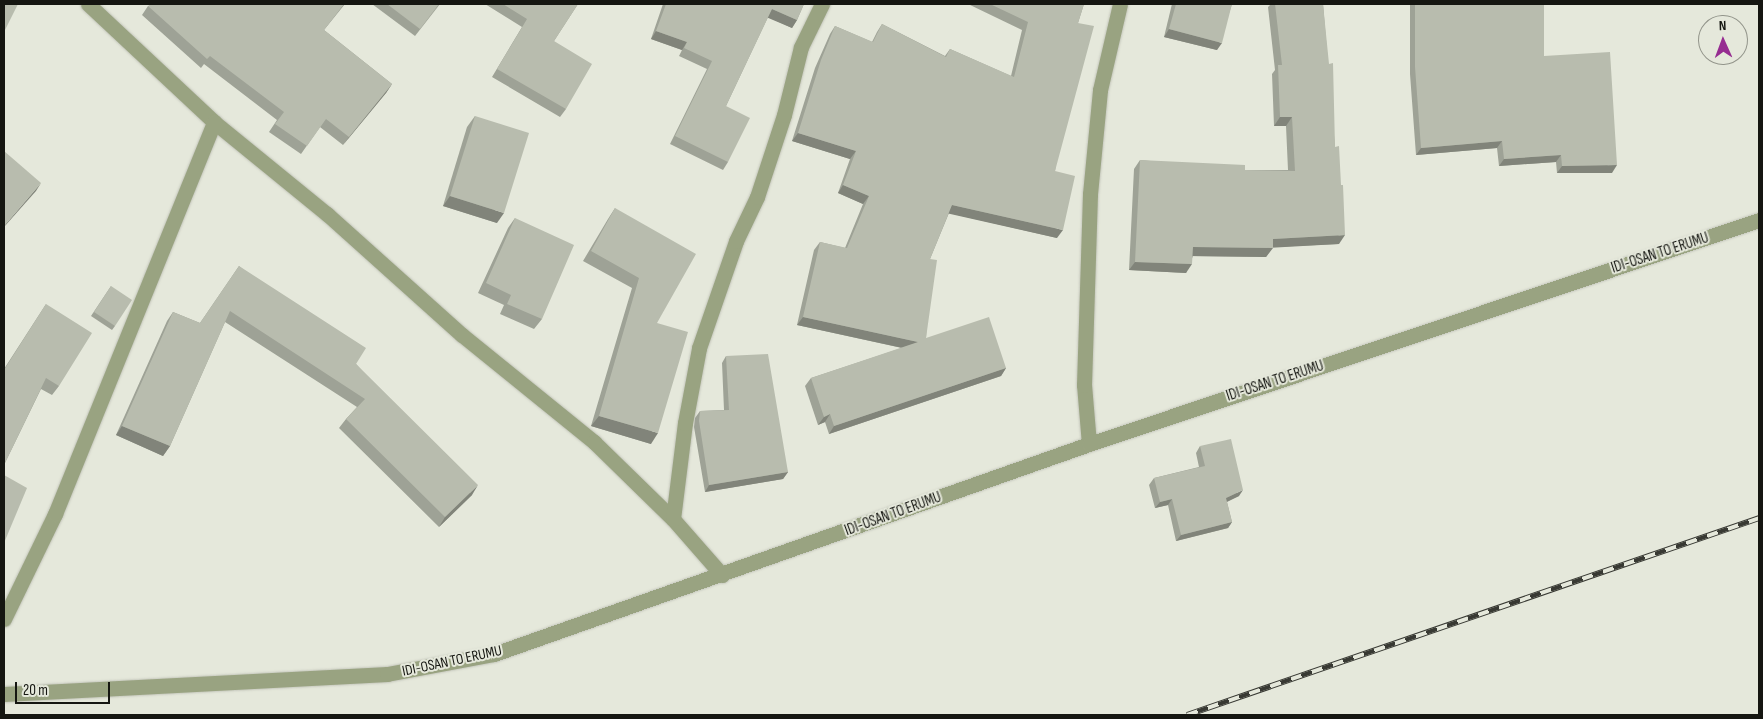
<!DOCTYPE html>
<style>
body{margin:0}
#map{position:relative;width:1763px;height:719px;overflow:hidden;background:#e5e8db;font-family:"Sofia Sans Condensed",sans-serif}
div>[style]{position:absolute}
.roads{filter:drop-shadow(0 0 1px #c4c6bb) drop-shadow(0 0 1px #c4c6bb)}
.minor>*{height:15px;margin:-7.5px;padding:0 7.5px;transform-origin:7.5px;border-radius:7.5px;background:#99a381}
.rail>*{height:5.5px;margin-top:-2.75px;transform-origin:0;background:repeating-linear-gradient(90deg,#e5e8db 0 11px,#383933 0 22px);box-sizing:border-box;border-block:1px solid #383933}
.wall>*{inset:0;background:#9ea296}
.shaded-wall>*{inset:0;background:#81847a}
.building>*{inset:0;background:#b8bcae}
span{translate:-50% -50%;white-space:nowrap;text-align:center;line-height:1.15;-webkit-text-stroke:4px #e5e8db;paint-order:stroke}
.street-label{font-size:15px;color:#151611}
.frame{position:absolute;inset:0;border:5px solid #151611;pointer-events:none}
.north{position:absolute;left:1698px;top:15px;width:50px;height:50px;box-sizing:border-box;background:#e5e8db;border:1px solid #92948a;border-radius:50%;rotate:358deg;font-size:14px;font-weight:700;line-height:20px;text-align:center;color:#151611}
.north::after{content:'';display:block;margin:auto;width:18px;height:22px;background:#962d91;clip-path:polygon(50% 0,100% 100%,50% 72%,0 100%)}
.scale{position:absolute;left:15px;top:682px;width:95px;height:22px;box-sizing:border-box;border:2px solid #151611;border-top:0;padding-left:6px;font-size:15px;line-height:18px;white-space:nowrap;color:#151611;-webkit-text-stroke:4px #e5e8db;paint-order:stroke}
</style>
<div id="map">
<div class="roads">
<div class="minor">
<i style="left:88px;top:4px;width:173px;rotate:43.1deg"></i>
<i style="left:214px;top:122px;width:146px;rotate:39.2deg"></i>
<i style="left:327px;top:214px;width:181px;rotate:41.9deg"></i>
<i style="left:462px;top:335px;width:170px;rotate:39deg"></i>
<i style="left:594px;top:442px;width:110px;rotate:44.3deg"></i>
<i style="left:1089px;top:444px;width:59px;rotate:-94.8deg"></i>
<i style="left:1084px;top:385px;width:191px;rotate:-88.2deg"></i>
<i style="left:1090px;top:194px;width:104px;rotate:-84.5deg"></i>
<i style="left:1100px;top:90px;width:88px;rotate:-76.9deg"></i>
<i style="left:722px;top:575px;width:74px;rotate:-131.2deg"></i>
<i style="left:673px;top:519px;width:97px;rotate:-82.9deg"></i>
<i style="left:685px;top:423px;width:76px;rotate:-79.4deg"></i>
<i style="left:699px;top:348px;width:113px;rotate:-70.9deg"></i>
<i style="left:736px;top:241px;width:49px;rotate:-64.5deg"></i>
<i style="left:757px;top:197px;width:86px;rotate:-71.8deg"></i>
<i style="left:784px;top:115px;width:70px;rotate:-76deg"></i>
<i style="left:801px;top:47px;width:48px;rotate:-64deg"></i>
<i style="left:4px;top:619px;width:117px;rotate:-64.1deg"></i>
<i style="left:55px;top:514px;width:423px;rotate:-67.9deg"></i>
<i style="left:4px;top:694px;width:384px;rotate:-3deg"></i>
<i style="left:387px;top:674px;width:109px;rotate:-10.6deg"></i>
<i style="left:494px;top:654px;width:631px;rotate:-19.44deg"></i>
<i style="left:1089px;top:444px;width:706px;rotate:-18.49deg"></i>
</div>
</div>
<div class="rail">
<i style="left:1187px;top:715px;width:605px;rotate:-19deg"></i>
</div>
<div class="wall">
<i style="clip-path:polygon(345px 4px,324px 30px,392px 84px,386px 93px,343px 145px,320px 127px,301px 154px,269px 132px,277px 120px,204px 64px,201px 68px,142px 15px,148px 6px)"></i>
<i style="clip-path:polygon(372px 4px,440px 4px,415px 36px)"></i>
<i style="clip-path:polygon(485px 4px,578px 4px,554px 41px,566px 109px,560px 117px,492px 77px,522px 27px)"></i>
<i style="clip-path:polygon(663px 4px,804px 4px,797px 20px,792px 28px,768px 17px,726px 106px,728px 162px,723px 170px,670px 144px,707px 69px,679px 56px,682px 50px,651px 39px)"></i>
<i style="clip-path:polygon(968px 4px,1084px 4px,1078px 23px,1055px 171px,1057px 238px,949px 213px,930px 259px,926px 338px,1006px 368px,1001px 376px,829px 434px,825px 422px,818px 425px,805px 386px,811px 378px,902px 348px,797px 325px,814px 250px,820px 242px,845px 248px,863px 204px,838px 193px,850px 159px,792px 141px,815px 68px,830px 34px,835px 26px,872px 42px,877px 32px,882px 24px,945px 56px,950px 49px,1011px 76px,1022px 30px)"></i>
<i style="clip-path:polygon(1172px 4px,1232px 4px,1217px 50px,1164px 37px)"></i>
<i style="clip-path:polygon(1271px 4px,1323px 4px,1335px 147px,1339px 244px,1273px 247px,1266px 257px,1193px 256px,1186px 273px,1129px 270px,1134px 169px,1140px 160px,1245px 170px,1288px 170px,1286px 126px,1274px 126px,1272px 74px,1275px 70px,1268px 7px)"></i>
<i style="clip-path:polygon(1410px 4px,1544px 4px,1544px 56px,1612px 173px,1557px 173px,1556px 162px,1499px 166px,1497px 148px,1416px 155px,1410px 74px)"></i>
<i style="clip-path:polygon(475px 116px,497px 223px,443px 206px,467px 127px)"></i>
<i style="clip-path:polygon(615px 208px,657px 323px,651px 444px,591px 426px,632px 288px,583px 261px,608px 219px)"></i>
<i style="clip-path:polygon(515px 218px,542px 319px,534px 329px,500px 314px,504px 305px,478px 293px,508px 228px)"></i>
<i style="clip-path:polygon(239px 266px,356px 364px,472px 495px,439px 527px,339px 428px,346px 419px,357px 407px,225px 322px,170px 446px,163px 456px,116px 435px,167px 321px,173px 312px,200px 323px)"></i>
<i style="clip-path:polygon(111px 286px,115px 326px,112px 330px,91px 316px)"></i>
<i style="clip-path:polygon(46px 304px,59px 386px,52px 395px,41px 389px,4px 465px,4px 369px)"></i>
<i style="clip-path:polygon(726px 356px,788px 472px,783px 479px,705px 492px,694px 427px,695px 418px,700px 411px,724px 410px,722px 363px)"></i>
<i style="clip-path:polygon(1200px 446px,1239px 496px,1227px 502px,1232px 522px,1228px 528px,1176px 541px,1168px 505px,1155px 508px,1149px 485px,1154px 478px,1199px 467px,1196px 453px)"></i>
</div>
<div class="shaded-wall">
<i style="clip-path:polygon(772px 9px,797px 20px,792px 28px,766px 17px)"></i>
<i style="clip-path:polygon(1169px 29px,1222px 43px,1217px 50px,1164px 37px)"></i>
<i style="clip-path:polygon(656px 31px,687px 42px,682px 50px,651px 39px)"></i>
<i style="clip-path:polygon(392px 84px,386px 93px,343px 145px,349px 137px)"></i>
<i style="clip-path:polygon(1280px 117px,1292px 117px,1286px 126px,1274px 126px)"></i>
<i style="clip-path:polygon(798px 133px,856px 151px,850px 159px,792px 141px)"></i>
<i style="clip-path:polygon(1502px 141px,1497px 148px,1416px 155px,1421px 148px)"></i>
<i style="clip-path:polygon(1561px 155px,1556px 162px,1499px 166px,1504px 159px)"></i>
<i style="clip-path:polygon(1617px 165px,1612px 173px,1557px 173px,1562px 166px)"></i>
<i style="clip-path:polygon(41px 183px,36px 191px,4px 227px,4px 226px)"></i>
<i style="clip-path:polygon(843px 185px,869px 196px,863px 204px,838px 193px)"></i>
<i style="clip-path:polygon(450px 196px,504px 213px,497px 223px,443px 206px)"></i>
<i style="clip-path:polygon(952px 205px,1063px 230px,1057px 238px,946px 213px)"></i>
<i style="clip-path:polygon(1345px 235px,1339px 244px,1267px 248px,1273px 239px)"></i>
<i style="clip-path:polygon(1193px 247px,1273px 248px,1266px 257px,1187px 256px)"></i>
<i style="clip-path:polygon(1135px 262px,1192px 264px,1186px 273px,1129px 270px)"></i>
<i style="clip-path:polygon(803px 317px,918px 342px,912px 350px,797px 325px)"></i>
<i style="clip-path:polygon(1006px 368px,1001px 376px,829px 434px,834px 426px)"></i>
<i style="clip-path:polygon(830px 414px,825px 422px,818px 425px,824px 417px)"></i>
<i style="clip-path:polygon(599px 416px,658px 433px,651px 444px,591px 426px)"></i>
<i style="clip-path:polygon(122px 426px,170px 446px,163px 456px,116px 435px)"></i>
<i style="clip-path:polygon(788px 472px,783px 479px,705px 492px,709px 485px)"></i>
<i style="clip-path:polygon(478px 485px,472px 495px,439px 527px,445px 517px)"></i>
<i style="clip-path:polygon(1243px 490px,1239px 496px,1222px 504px,1226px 498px)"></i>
<i style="clip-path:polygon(1172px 499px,1168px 505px,1155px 508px,1160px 502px)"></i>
<i style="clip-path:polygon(1232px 522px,1228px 528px,1176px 541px,1181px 535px)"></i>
</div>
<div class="building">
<i style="clip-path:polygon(4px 4px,18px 4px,4px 32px)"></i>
<i style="clip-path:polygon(151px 4px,344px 4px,324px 30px,392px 84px,349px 137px,326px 119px,307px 146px,275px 124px,284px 112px,210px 56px,207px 59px,148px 6px)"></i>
<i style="clip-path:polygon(387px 4px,439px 4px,420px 29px)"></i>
<i style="clip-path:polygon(503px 4px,578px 4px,554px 41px,592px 64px,566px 109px,497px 69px,527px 19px)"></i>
<i style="clip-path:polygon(666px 4px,804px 4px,797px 20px,772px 9px,726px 106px,750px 118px,728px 162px,675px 136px,712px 61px,684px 48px,687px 42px,656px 31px)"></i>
<i style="clip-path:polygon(990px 4px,1084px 4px,1078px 23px,1094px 26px,1055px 171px,1075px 176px,1063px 230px,952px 205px,930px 259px,937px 260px,926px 338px,989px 317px,1006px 368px,834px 426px,830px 414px,824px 417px,811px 378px,918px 342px,803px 317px,820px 242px,847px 248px,869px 196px,843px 185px,856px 151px,798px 133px,821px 60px,835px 26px,873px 42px,882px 24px,946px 57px,950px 49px,1014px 77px,1028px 22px)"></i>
<i style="clip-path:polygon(1176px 4px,1232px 4px,1222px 43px,1169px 29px)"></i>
<i style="clip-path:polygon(1275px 4px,1323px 4px,1329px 64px,1333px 63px,1335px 147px,1339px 146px,1341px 185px,1343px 185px,1345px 235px,1273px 239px,1273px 248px,1193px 247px,1192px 264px,1135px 262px,1140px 160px,1245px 165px,1245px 170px,1295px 171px,1292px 117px,1280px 117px,1278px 65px,1282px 65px)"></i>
<i style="clip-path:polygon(1415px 4px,1544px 4px,1544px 56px,1610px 52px,1617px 165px,1562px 166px,1561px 155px,1504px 159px,1502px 141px,1421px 148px,1415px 67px)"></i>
<i style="clip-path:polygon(475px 116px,529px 133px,504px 213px,450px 196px)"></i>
<i style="clip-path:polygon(4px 151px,41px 183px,4px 226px)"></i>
<i style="clip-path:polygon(615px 208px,696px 254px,657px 323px,688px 332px,658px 433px,599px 416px,639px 278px,591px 251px)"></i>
<i style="clip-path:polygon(515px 218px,574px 245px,542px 319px,507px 304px,511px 295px,486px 283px)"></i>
<i style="clip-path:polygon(239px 266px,366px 348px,356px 364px,478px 485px,445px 517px,346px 419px,365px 399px,230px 311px,170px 446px,122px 426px,173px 312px,200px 323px)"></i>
<i style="clip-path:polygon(111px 286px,132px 300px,115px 326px,94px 312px)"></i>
<i style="clip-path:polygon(46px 304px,92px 333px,59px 386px,46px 378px,4px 465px,4px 370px)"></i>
<i style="clip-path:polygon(768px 354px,788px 472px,709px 485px,699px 421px,700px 411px,729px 410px,726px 356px)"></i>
<i style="clip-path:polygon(1231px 439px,1243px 490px,1226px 498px,1232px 522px,1181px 535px,1172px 499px,1160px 502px,1154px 478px,1205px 466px,1200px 446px)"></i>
<i style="clip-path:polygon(4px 475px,27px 488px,4px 543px)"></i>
</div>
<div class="street-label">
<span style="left:1660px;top:253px;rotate:-18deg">IDI-OSAN TO ERUMU</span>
<span style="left:1275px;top:381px;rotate:-18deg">IDI-OSAN TO ERUMU</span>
<span style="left:893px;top:514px;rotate:-20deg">IDI-OSAN TO ERUMU</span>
<span style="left:452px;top:661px;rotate:-12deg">IDI-OSAN TO ERUMU</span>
</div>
<div class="frame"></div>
<div class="north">N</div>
<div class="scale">20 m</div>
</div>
